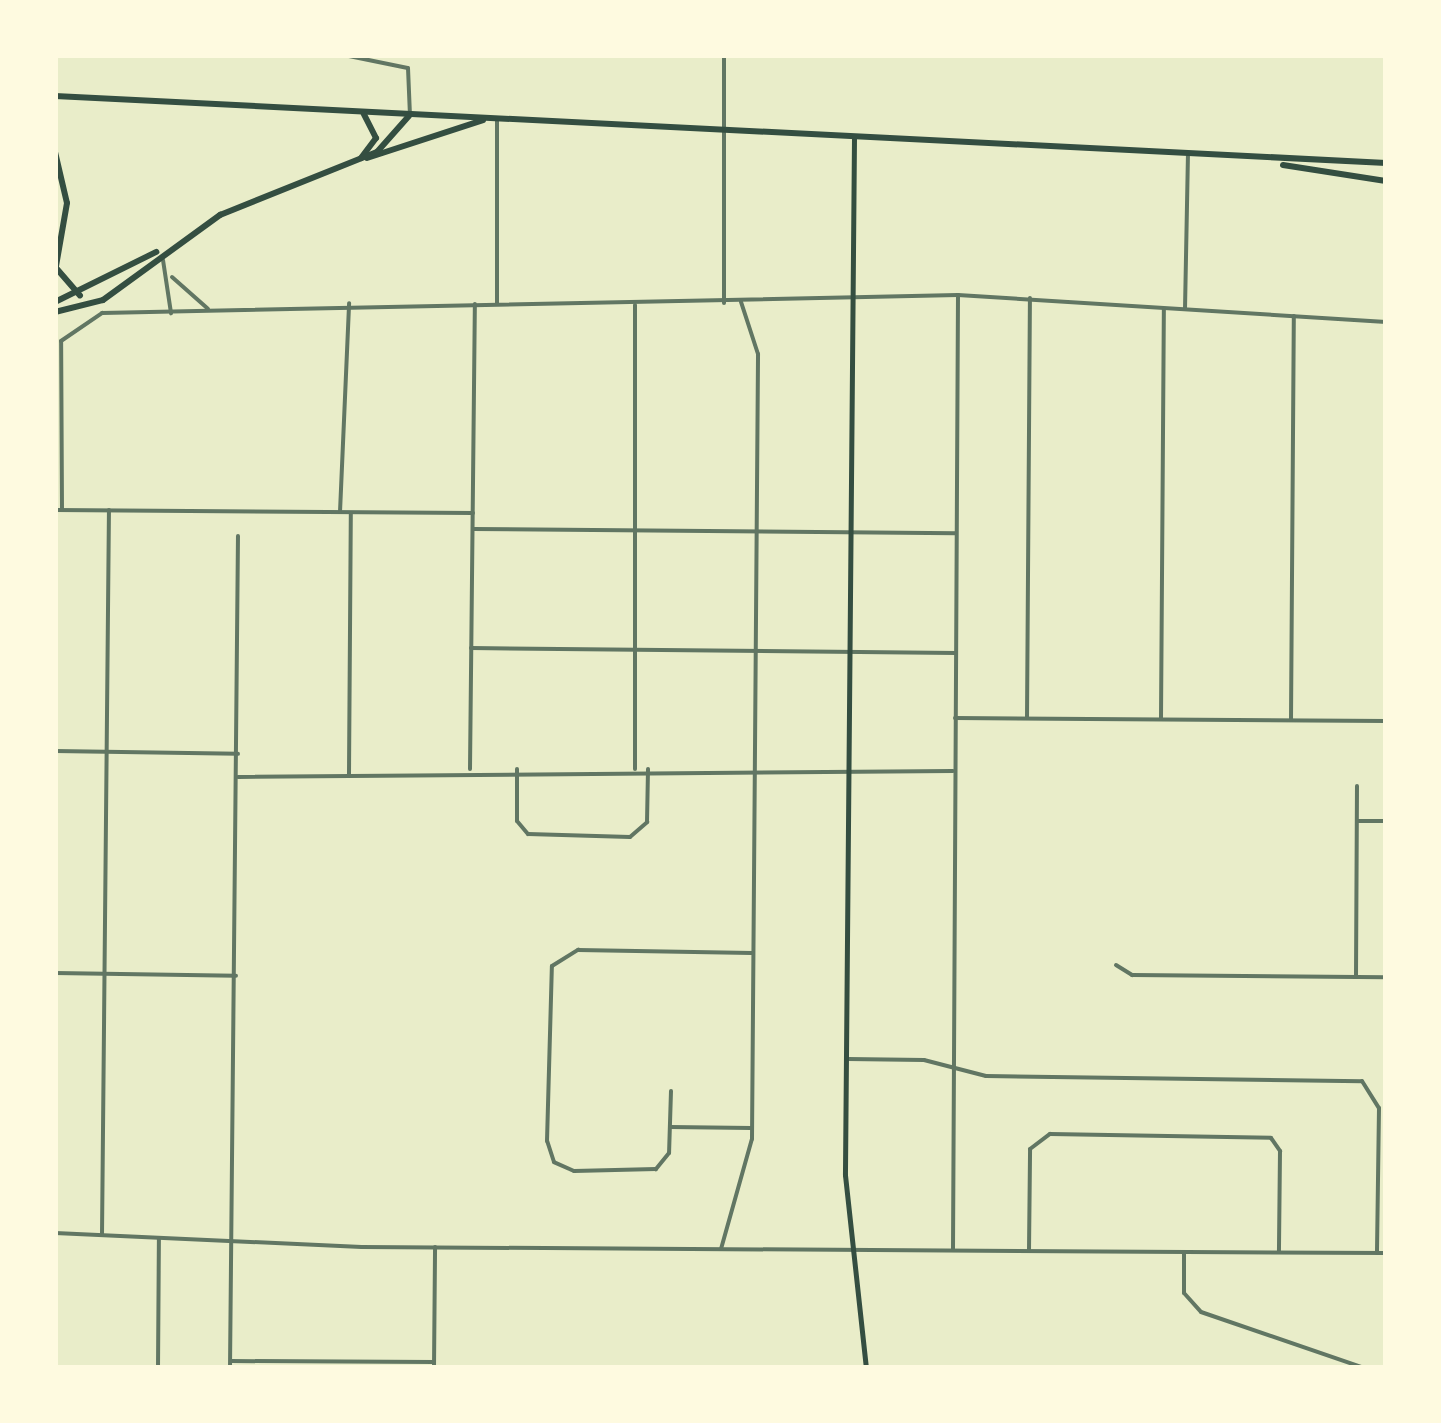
<!DOCTYPE html>
<style>
body{margin:0}
#map{position:relative;width:1441px;height:1423px;overflow:hidden;background:#e9edc9;font-family:"Open Sans",sans-serif}
div>[style]{position:absolute}
.minor>*{height:4px;margin:-2px;padding:0 2px;transform-origin:2px;border-radius:2px;background:#617663}
.tertiary>*{height:4px;margin:-2px;padding:0 2px;transform-origin:2px;border-radius:2px;background:#617663}
.secondary>*{height:5px;margin:-2.5px;padding:0 2.5px;transform-origin:2.5px;border-radius:2.5px;background:#344e41}
.trunk>*{height:6px;margin:-3px;padding:0 3px;transform-origin:3px;border-radius:3px;background:#344e41}
span{translate:-50% -50%;white-space:nowrap;text-align:center;line-height:1.15;-webkit-text-stroke:10px #fefae0;paint-order:stroke}
.frame{position:absolute;inset:0;border:58px solid #fefae0;pointer-events:none}
</style>
<div id="map">
<div class="minor">
<i style="left:344px;top:55px;width:65px;rotate:11.5deg"></i>
<i style="left:408px;top:68px;width:47px;rotate:87.6deg"></i>
<i style="left:497px;top:119px;width:185px;rotate:90deg"></i>
<i style="left:163px;top:260px;width:54px;rotate:81.4deg"></i>
<i style="left:172px;top:277px;width:48px;rotate:41.6deg"></i>
<i style="left:724px;top:303px;width:248px;rotate:-90deg"></i>
<i style="left:1185px;top:309px;width:153px;rotate:-88.9deg"></i>
<i style="left:55px;top:510px;width:418px;rotate:0.4deg"></i>
<i style="left:62px;top:510px;width:169px;rotate:-90.3deg"></i>
<i style="left:61px;top:341px;width:50px;rotate:-34.3deg"></i>
<i style="left:102px;top:313px;width:856px;rotate:-1.2deg"></i>
<i style="left:958px;top:295px;width:429px;rotate:3.6deg"></i>
<i style="left:340px;top:512px;width:209px;rotate:-87.5deg"></i>
<i style="left:473px;top:529px;width:483px;rotate:0.5deg"></i>
<i style="left:471px;top:648px;width:485px;rotate:0.6deg"></i>
<i style="left:955px;top:718px;width:431px;rotate:0.4deg"></i>
<i style="left:1027px;top:718px;width:420px;rotate:-89.6deg"></i>
<i style="left:1161px;top:719px;width:410px;rotate:-89.6deg"></i>
<i style="left:1291px;top:720px;width:404px;rotate:-89.6deg"></i>
<i style="left:55px;top:751px;width:183px;rotate:0.9deg"></i>
<i style="left:470px;top:769px;width:465px;rotate:-89.4deg"></i>
<i style="left:517px;top:769px;width:52px;rotate:90deg"></i>
<i style="left:517px;top:821px;width:17px;rotate:50deg"></i>
<i style="left:528px;top:834px;width:102px;rotate:1.7deg"></i>
<i style="left:630px;top:837px;width:23px;rotate:-41deg"></i>
<i style="left:647px;top:822px;width:53px;rotate:-88.9deg"></i>
<i style="left:635px;top:769px;width:464px;rotate:-90deg"></i>
<i style="left:349px;top:774px;width:261px;rotate:-89.6deg"></i>
<i style="left:238px;top:777px;width:715px;rotate:-0.48deg"></i>
<i style="left:1357px;top:821px;width:29px"></i>
<i style="left:1116px;top:965px;width:19px;rotate:32deg"></i>
<i style="left:1132px;top:975px;width:254px;rotate:0.5deg"></i>
<i style="left:55px;top:973px;width:181px;rotate:0.9deg"></i>
<i style="left:1356px;top:976px;width:190px;rotate:-89.7deg"></i>
<i style="left:848px;top:1059px;width:76px;rotate:0.8deg"></i>
<i style="left:924px;top:1060px;width:64px;rotate:14.5deg"></i>
<i style="left:986px;top:1076px;width:376px;rotate:0.8deg"></i>
<i style="left:1362px;top:1081px;width:32px;rotate:58deg"></i>
<i style="left:1379px;top:1108px;width:145px;rotate:90.8deg"></i>
<i style="left:671px;top:1091px;width:62px;rotate:91.8deg"></i>
<i style="left:669px;top:1153px;width:21px;rotate:129deg"></i>
<i style="left:656px;top:1169px;width:82px;rotate:178.6deg"></i>
<i style="left:574px;top:1171px;width:22px;rotate:-156deg"></i>
<i style="left:554px;top:1162px;width:22px;rotate:-108deg"></i>
<i style="left:547px;top:1141px;width:175px;rotate:-88.4deg"></i>
<i style="left:552px;top:966px;width:31px;rotate:-32deg"></i>
<i style="left:578px;top:950px;width:174px;rotate:1deg"></i>
<i style="left:670px;top:1127px;width:81px;rotate:0.7deg"></i>
<i style="left:102px;top:1235px;width:725px;rotate:-89.45deg"></i>
<i style="left:721px;top:1249px;width:114px;rotate:-74.3deg"></i>
<i style="left:752px;top:1139px;width:785px;rotate:-89.56deg"></i>
<i style="left:758px;top:354px;width:55px;rotate:-108.1deg"></i>
<i style="left:953px;top:1250px;width:955px;rotate:-89.7deg"></i>
<i style="left:1029px;top:1251px;width:102px;rotate:-89.4deg"></i>
<i style="left:1030px;top:1149px;width:25px;rotate:-37deg"></i>
<i style="left:1050px;top:1134px;width:221px;rotate:1deg"></i>
<i style="left:1271px;top:1138px;width:16px;rotate:55deg"></i>
<i style="left:1280px;top:1151px;width:101px;rotate:90.6deg"></i>
<i style="left:1184px;top:1252px;width:41px;rotate:90deg"></i>
<i style="left:1184px;top:1293px;width:25px;rotate:48deg"></i>
<i style="left:1201px;top:1312px;width:173px;rotate:18.9deg"></i>
<i style="left:231px;top:1361px;width:203px;rotate:0.3deg"></i>
<i style="left:158px;top:1368px;width:130px;rotate:-89.6deg"></i>
<i style="left:230px;top:1368px;width:832px;rotate:-89.45deg"></i>
<i style="left:434px;top:1368px;width:121px;rotate:-89.5deg"></i>
</div>
<div class="tertiary">
<i style="left:55px;top:1233px;width:307px;rotate:2.6deg"></i>
<i style="left:362px;top:1247px;width:1024px;rotate:0.34deg"></i>
</div>
<div class="secondary">
<i style="left:854px;top:138px;width:1037px;rotate:90.5deg"></i>
<i style="left:845px;top:1175px;width:194px;rotate:83.8deg"></i>
</div>
<div class="trunk">
<i style="left:55px;top:96px;width:1333px;rotate:2.88deg"></i>
<i style="left:55px;top:152px;width:52px;rotate:76.8deg"></i>
<i style="left:67px;top:203px;width:70px;rotate:99.9deg"></i>
<i style="left:361px;top:158px;width:25px;rotate:-53deg"></i>
<i style="left:376px;top:138px;width:27px;rotate:-117deg"></i>
<i style="left:367px;top:158px;width:122px;rotate:-18.1deg"></i>
<i style="left:1283px;top:165px;width:104px;rotate:8.8deg"></i>
<i style="left:57px;top:269px;width:35px;rotate:49deg"></i>
<i style="left:55px;top:302px;width:113px;rotate:-26.3deg"></i>
<i style="left:55px;top:312px;width:49px;rotate:-14deg"></i>
<i style="left:103px;top:300px;width:145px;rotate:-36deg"></i>
<i style="left:220px;top:215px;width:169px;rotate:-21.9deg"></i>
<i style="left:377px;top:152px;width:48px;rotate:-48.4deg"></i>
</div>
<div class="frame"></div>
</div>
